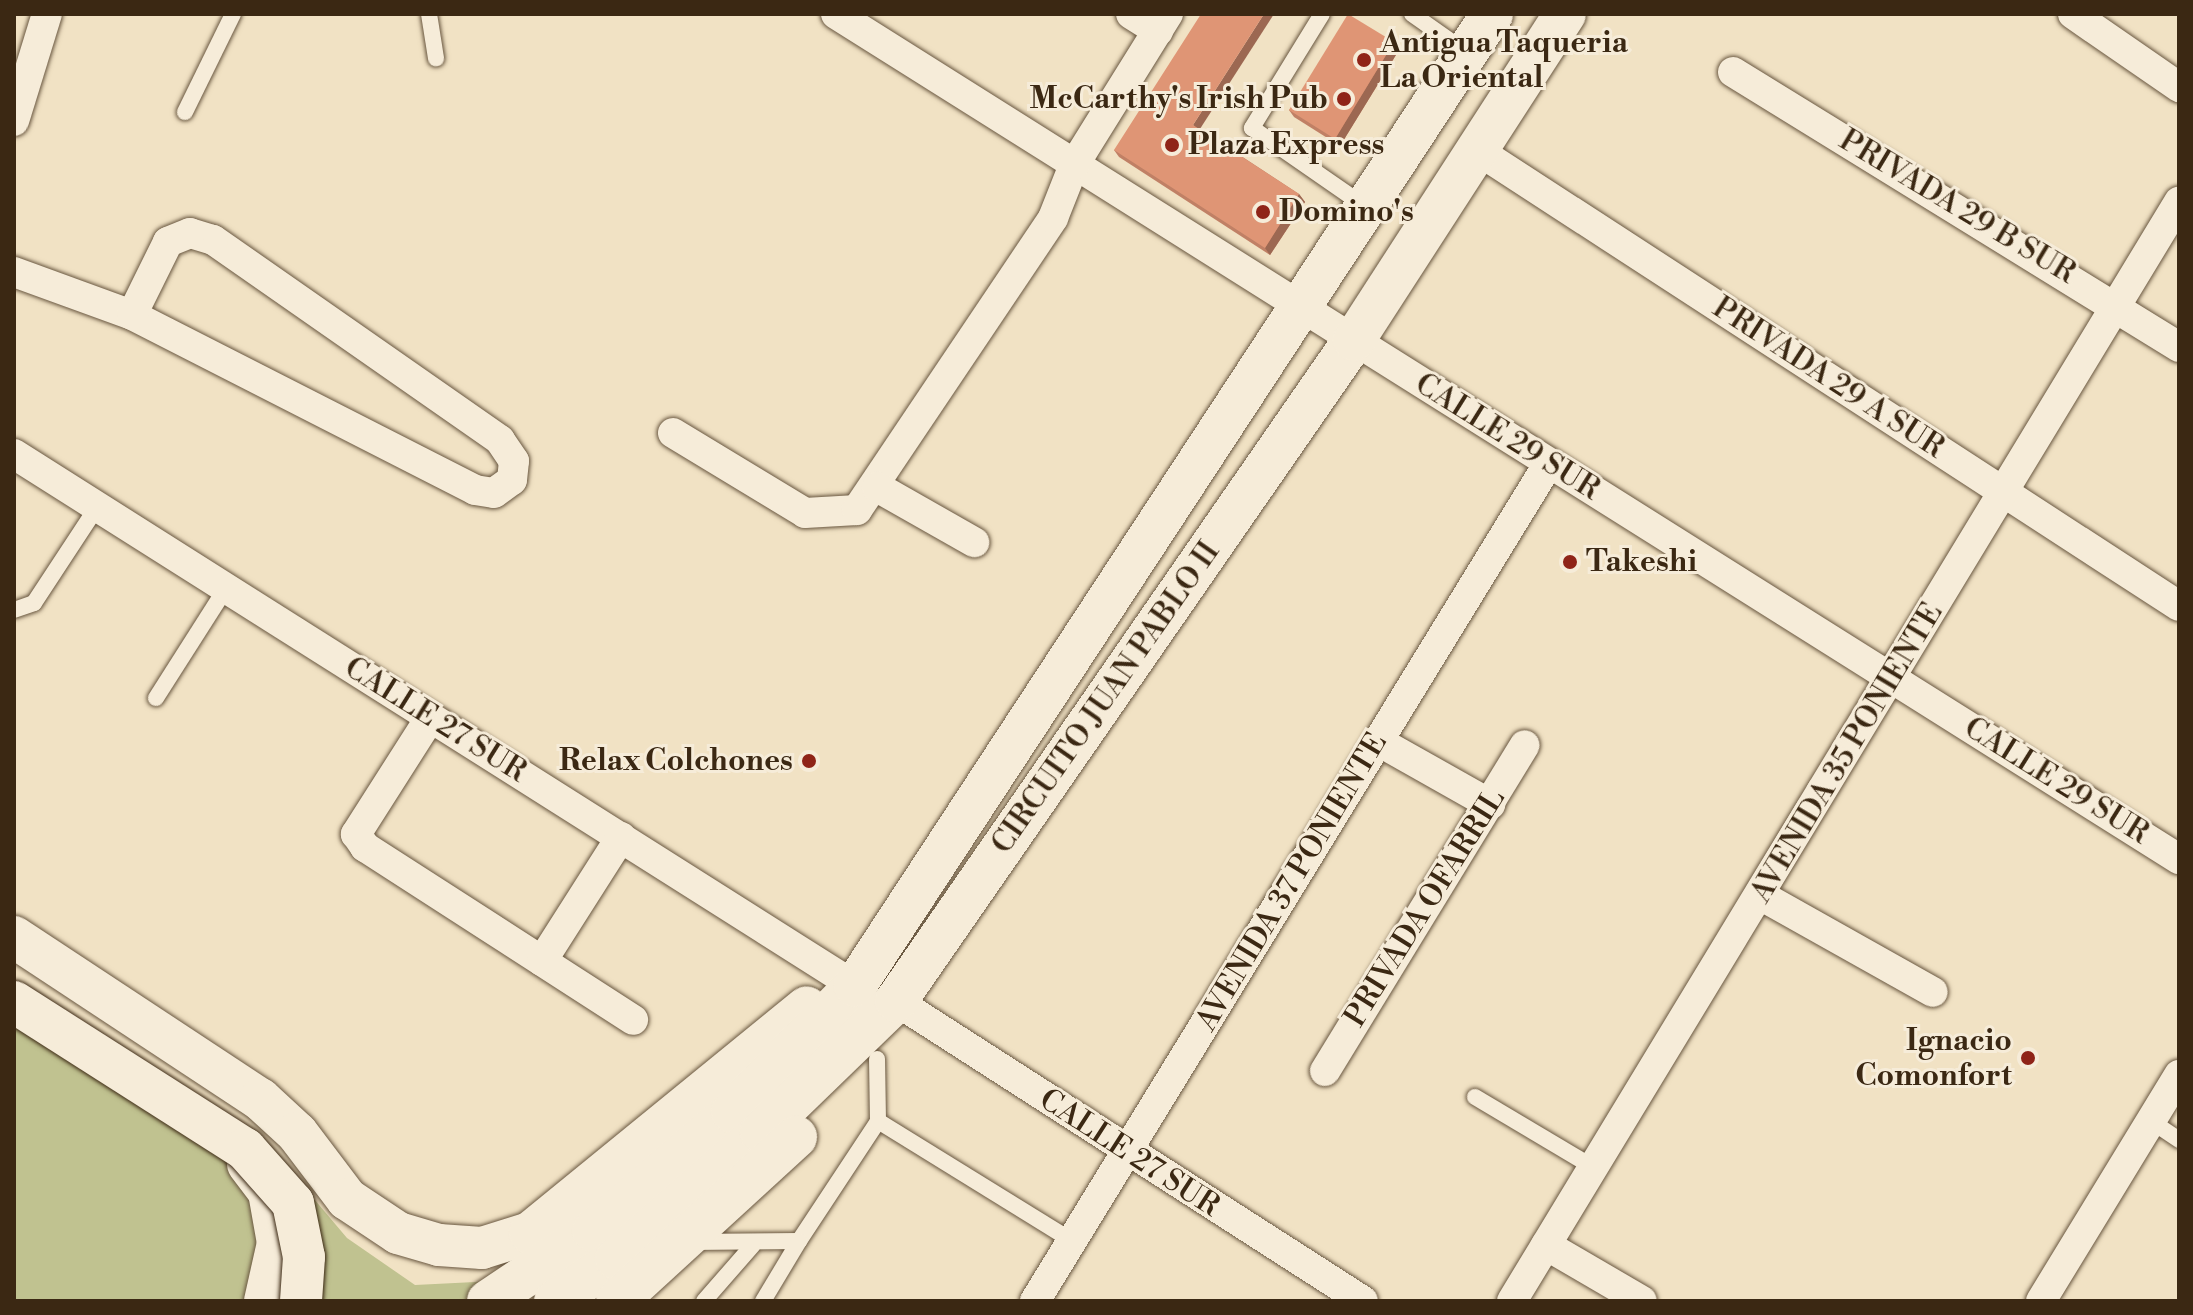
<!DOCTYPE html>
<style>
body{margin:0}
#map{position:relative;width:2193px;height:1315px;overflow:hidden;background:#f1e2c4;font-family:"Libre Bodoni",serif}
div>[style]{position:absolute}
.green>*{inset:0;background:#c0c290}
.roads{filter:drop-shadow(0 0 2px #68563f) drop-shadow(0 0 2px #68563f)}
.service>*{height:16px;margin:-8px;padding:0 8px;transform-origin:8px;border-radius:8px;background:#f6ecd9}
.minor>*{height:30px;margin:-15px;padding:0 15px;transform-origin:15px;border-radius:15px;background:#f6ecd9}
.secondary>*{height:42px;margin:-21px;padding:0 21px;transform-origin:21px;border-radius:21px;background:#f6ecd9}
.bridges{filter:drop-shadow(0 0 2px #3b2813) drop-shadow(0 0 2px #3b2813)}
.secondary-bridge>*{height:42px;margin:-21px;padding:0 21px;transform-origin:21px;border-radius:21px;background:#f6ecd9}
.wall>*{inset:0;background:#c08065}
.shaded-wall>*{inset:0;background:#9c6852}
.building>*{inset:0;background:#df9575}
.dots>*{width:22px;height:22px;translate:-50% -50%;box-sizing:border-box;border:4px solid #f6ecd9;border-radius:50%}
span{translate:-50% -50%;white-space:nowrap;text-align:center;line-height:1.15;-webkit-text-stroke:6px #f6ecd9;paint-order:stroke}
.poi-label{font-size:30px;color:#3b2813;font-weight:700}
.left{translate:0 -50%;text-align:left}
.right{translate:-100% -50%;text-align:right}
.street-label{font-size:30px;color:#3b2813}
.frame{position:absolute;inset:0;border:16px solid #3b2813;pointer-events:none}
</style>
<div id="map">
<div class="green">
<i style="clip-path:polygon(14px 984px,281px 1160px,347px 1238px,415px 1285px,495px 1281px,465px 1301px,14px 1301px)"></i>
</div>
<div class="roads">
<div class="service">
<i style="left:429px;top:14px;width:45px;rotate:81deg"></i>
<i style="left:1322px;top:14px;width:134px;rotate:121.6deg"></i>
<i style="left:1252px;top:128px;width:139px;rotate:34.7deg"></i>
<i style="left:1412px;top:14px;width:66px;rotate:35.1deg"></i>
<i style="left:185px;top:112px;width:109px;rotate:-63.9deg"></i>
<i style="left:14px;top:610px;width:21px;rotate:-19deg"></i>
<i style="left:34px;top:603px;width:115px;rotate:-56.7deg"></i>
<i style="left:156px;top:698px;width:130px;rotate:-57.5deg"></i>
<i style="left:1475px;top:1097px;width:137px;rotate:30.7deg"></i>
<i style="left:878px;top:1121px;width:228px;rotate:31.7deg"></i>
<i style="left:2151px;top:1121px;width:34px;rotate:34deg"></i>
<i style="left:689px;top:1242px;width:110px;rotate:-0.5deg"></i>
<i style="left:799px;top:1241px;width:144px;rotate:-56.6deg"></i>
<i style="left:878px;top:1121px;width:62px;rotate:-90.9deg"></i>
<i style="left:704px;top:1301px;width:74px;rotate:-48.8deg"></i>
<i style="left:763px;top:1301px;width:70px;rotate:-59deg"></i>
</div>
<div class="minor">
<i style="left:836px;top:14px;width:1587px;rotate:32.18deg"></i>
<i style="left:1131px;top:14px;width:32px;rotate:32deg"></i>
<i style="left:2073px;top:14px;width:129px;rotate:34.6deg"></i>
<i style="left:1733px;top:72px;width:524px;rotate:31.66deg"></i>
<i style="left:14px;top:121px;width:112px;rotate:-72.9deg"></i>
<i style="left:1477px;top:150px;width:837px;rotate:33.01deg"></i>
<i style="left:14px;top:272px;width:126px;rotate:20deg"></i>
<i style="left:132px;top:315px;width:385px;rotate:27deg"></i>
<i style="left:475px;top:490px;width:19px;rotate:9deg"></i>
<i style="left:494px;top:493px;width:22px;rotate:-36deg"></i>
<i style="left:512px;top:480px;width:19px;rotate:-84deg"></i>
<i style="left:514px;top:461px;width:25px;rotate:-124deg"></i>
<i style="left:500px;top:440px;width:350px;rotate:-145.1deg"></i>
<i style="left:213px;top:240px;width:24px;rotate:-163deg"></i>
<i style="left:190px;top:233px;width:24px;rotate:158deg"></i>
<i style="left:168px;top:242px;width:81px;rotate:116.3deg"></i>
<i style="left:673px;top:433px;width:154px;rotate:31.2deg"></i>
<i style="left:805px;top:513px;width:52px;rotate:-3.3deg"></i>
<i style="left:857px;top:510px;width:352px;rotate:-56.1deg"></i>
<i style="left:1053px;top:218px;width:57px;rotate:-68.4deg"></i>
<i style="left:1074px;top:165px;width:178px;rotate:-58.1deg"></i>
<i style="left:14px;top:454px;width:995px;rotate:32.32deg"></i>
<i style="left:877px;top:487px;width:112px;rotate:29.6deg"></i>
<i style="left:430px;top:718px;width:138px;rotate:122.5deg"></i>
<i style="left:356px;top:834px;width:16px;rotate:55deg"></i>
<i style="left:365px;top:847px;width:319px;rotate:32.8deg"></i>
<i style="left:1378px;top:741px;width:129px;rotate:29.4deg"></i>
<i style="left:1760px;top:895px;width:198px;rotate:29.3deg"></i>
<i style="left:542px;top:961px;width:147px;rotate:-57.5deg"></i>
<i style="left:896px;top:1001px;width:555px;rotate:32.72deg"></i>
<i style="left:1325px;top:1071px;width:382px;rotate:-58.5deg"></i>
<i style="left:1546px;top:1245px;width:111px;rotate:30.3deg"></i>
<i style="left:1035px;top:1301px;width:983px;rotate:-58.48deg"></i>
<i style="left:1512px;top:1301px;width:1286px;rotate:-58.75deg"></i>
<i style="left:2041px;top:1301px;width:265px;rotate:-58.6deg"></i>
</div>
<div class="secondary">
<i style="left:14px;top:937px;width:295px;rotate:33.4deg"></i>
<i style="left:260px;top:1099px;width:50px;rotate:42.6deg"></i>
<i style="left:297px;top:1133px;width:83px;rotate:52.9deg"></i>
<i style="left:347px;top:1199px;width:61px;rotate:33.7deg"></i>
<i style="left:398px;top:1233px;width:43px;rotate:16.3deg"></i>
<i style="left:439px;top:1245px;width:43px;rotate:4deg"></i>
<i style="left:482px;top:1248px;width:50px;rotate:-17.4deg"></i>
<i style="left:530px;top:1233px;width:357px;rotate:-39.2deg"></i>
<i style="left:248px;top:1164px;width:35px;rotate:53deg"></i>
<i style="left:269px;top:1192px;width:52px;rotate:80deg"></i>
<i style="left:278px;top:1243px;width:59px;rotate:102.6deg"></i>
<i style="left:488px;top:1301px;width:126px;rotate:-33.7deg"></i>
<i style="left:593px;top:1231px;width:183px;rotate:-40.6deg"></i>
<i style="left:732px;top:1112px;width:176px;rotate:-45.7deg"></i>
<i style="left:855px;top:986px;width:1162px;rotate:-56.76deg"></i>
<i style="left:555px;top:1301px;width:74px;rotate:-34.5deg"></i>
<i style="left:616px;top:1259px;width:193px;rotate:-41.2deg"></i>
<i style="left:761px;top:1132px;width:188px;rotate:-44.1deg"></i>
<i style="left:896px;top:1001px;width:804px;rotate:-55.28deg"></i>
<i style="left:1354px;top:340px;width:388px;rotate:-57.1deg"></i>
<i style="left:617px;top:1301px;width:243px;rotate:-42.5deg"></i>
</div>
</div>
<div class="bridges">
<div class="secondary-bridge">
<i style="left:14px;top:1002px;width:274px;rotate:32.5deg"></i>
<i style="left:245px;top:1149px;width:72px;rotate:48.4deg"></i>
<i style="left:293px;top:1203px;width:55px;rotate:78.5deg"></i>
<i style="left:304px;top:1257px;width:44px;rotate:93.9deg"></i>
</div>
</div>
<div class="wall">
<i style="clip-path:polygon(1394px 42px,1399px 50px,1340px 146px,1294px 117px,1289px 110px)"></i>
<i style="clip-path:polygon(1200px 129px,1299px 194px,1305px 202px,1270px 255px,1119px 157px,1114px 150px)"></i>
</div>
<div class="shaded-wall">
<i style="clip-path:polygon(1264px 14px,1274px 14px,1198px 132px,1193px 125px)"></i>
<i style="clip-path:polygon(1394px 42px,1399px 50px,1340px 146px,1335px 139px)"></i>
<i style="clip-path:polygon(1299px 194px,1305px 202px,1270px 255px,1265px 248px)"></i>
</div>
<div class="building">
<i style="clip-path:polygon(1201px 14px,1264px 14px,1193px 125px,1299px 194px,1265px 248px,1114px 150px)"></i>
<i style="clip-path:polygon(1348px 14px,1394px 42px,1335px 139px,1289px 110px)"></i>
</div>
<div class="dots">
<i style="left:1364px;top:60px;background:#8f2418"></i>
<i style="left:1344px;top:99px;background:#8f2418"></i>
<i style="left:1172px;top:145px;background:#8f2418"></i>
<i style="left:1263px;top:212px;background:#8f2418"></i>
<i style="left:1570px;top:562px;background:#8f2418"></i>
<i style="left:809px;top:761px;background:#8f2418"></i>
<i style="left:2028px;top:1058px;background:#8f2418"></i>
</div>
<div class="poi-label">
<span class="left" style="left:1380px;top:60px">Antigua Taqueria<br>La Oriental</span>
<span class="right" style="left:1328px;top:99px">McCarthy's Irish Pub</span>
<span class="left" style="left:1188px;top:145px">Plaza Express</span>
<span class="left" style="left:1279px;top:212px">Domino's</span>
<span class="left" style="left:1586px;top:562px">Takeshi</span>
<span class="right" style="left:793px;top:761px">Relax Colchones</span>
<span class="right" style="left:2012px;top:1058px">Ignacio<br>Comonfort</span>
</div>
<div class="street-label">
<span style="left:1957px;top:207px;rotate:31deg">PRIVADA 29 B SUR</span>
<span style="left:1828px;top:378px;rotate:33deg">PRIVADA 29 A SUR</span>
<span style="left:1507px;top:437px;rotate:32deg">CALLE 29 SUR</span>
<span style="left:1106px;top:698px;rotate:-55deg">CIRCUITO JUAN PABLO II</span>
<span style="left:435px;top:720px;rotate:32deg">CALLE 27 SUR</span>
<span style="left:1847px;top:753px;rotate:-59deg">AVENIDA 35 PONIENTE</span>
<span style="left:2056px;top:781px;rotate:32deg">CALLE 29 SUR</span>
<span style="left:1292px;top:882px;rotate:-59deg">AVENIDA 37 PONIENTE</span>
<span style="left:1425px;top:908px;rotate:-58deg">PRIVADA OFARRIL</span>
<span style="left:1129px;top:1153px;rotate:33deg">CALLE 27 SUR</span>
</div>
<div class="frame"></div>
</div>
